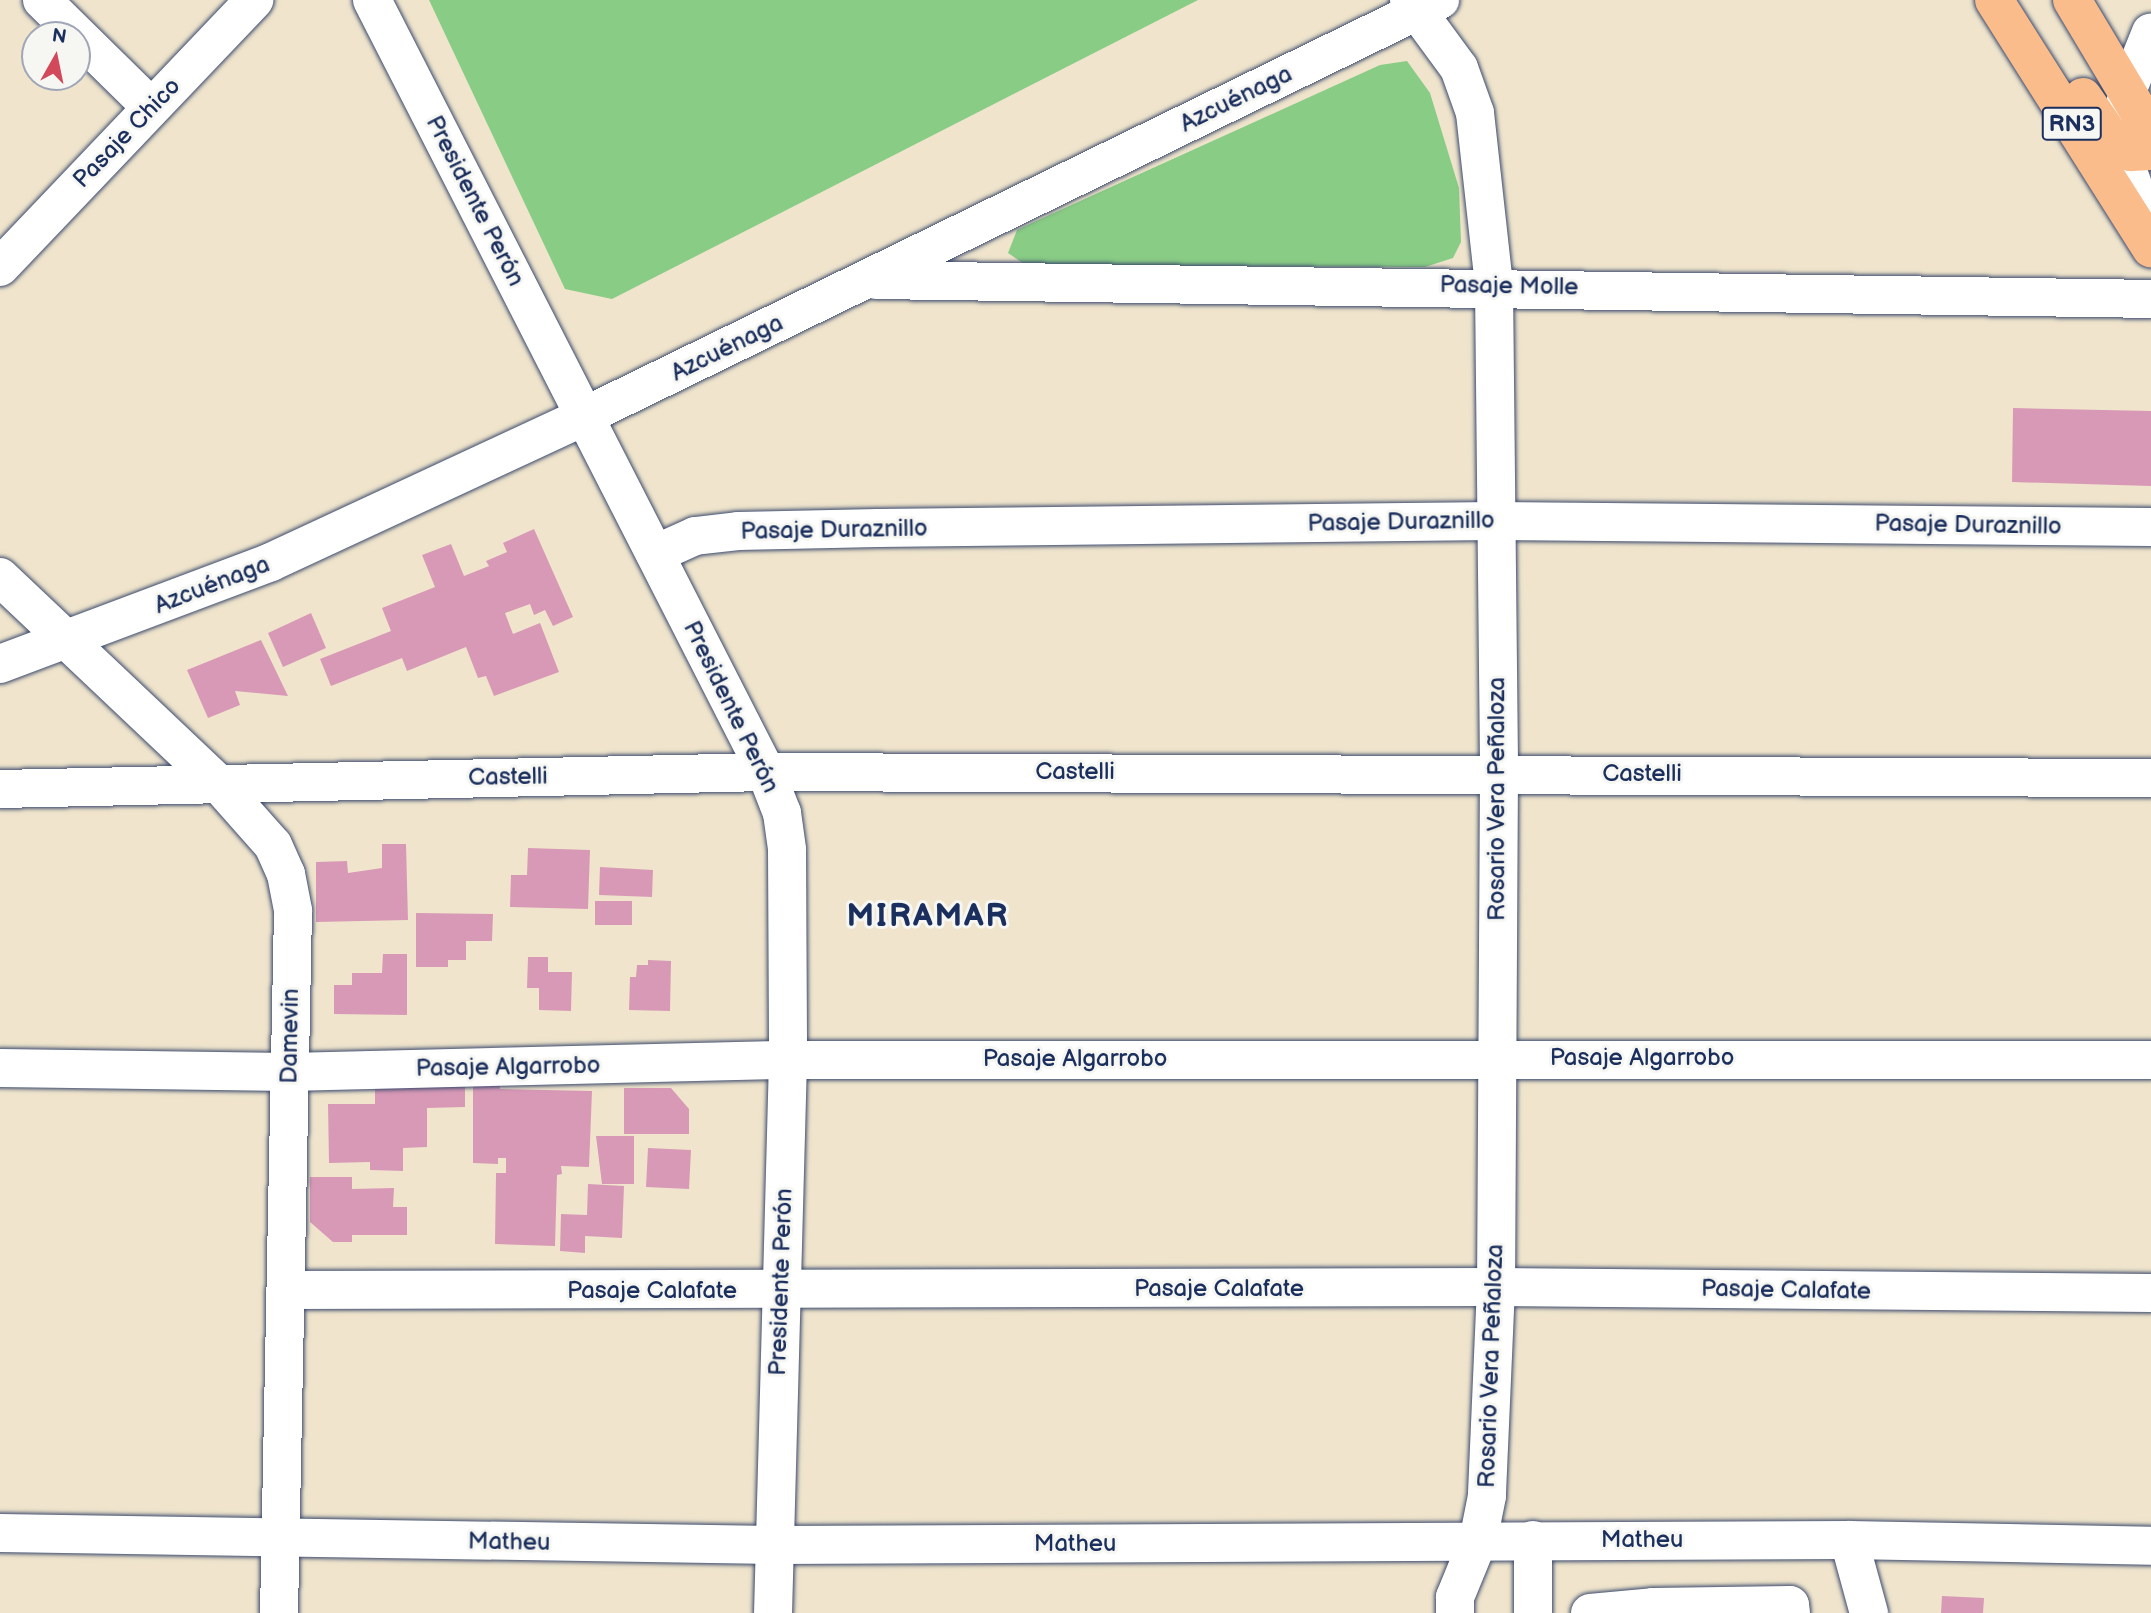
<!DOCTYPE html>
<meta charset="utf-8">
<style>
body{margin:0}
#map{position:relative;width:2151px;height:1613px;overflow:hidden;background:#f0e5cc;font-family:"Balsamiq Sans",sans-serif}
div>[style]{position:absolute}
.green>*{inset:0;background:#89cc85}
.building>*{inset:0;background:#d899b6}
.roads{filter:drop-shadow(0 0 2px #3b4a6e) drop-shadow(0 0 2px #3b4a6e)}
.minor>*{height:38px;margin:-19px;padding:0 19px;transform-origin:19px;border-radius:19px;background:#fff}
.highway>*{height:38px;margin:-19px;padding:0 19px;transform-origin:19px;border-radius:19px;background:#fabc8b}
span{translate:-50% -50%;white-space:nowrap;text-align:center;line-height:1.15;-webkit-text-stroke:6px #f6f6f2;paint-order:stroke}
.shield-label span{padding:2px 5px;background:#f6f6f2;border:2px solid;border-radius:5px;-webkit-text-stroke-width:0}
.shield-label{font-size:23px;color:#1b2f5e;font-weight:700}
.street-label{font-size:24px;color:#1b2f5e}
.district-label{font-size:32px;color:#1b2f5e;font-weight:700;letter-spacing:2px}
.north{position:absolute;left:21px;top:21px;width:70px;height:70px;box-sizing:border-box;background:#f6f6f2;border:2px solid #9ea6b7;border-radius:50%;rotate:9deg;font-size:19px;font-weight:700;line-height:28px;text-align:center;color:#1b2f5e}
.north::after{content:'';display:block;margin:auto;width:24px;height:32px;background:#d1495b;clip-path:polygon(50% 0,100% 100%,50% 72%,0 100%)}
</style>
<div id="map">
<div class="green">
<i style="clip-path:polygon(429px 0,1198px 0,612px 299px,565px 289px)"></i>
<i style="clip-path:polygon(1407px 61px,1430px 93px,1459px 188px,1461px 242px,1453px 258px,1425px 267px,1027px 266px,1008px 253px,1017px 230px,1036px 221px,1380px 65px)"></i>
</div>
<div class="building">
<i style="clip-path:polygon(2013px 408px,2151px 411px,2151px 486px,2012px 482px)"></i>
<i style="clip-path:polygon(534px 529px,573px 617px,553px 626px,545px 610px,534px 615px,530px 604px,505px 613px,513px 634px,540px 623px,559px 672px,494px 696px,486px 676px,478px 678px,466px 647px,407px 671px,402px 658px,331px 686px,320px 659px,391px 631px,382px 608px,435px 587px,422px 555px,451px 544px,464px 576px,489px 566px,486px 561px,507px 552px,503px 543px)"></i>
<i style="clip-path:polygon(311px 613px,326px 648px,283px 667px,268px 633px)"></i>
<i style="clip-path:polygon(261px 640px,288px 696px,235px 691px,240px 705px,208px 718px,187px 670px)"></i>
<i style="clip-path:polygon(382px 844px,406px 844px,408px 920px,316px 922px,316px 862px,347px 861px,348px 873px,382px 868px)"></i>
<i style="clip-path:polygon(528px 848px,590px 850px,588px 909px,510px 907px,511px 875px,527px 875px)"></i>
<i style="clip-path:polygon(600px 867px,653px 870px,652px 897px,599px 895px)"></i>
<i style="clip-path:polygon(595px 901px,632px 901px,632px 925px,595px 925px)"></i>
<i style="clip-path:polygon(416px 913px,493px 914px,492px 941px,466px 941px,466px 960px,448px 960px,448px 967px,416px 967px)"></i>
<i style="clip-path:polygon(383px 954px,407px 954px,407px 1015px,334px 1014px,334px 985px,352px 985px,352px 973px,382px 973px)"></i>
<i style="clip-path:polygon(528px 957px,548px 957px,548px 972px,572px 972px,571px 1011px,539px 1010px,539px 988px,527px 988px)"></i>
<i style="clip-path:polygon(648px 960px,671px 961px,670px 1011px,629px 1010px,630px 977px,636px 977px,637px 965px,648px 965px)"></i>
<i style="clip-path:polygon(500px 1077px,500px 1089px,592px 1091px,589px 1167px,561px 1166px,562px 1174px,557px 1175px,555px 1246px,495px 1244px,496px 1173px,506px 1173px,506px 1158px,498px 1158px,498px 1164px,473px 1163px,473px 1078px)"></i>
<i style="clip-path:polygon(465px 1080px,465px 1107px,427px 1108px,427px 1147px,403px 1148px,403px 1171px,370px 1170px,370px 1162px,329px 1163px,328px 1104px,375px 1104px,375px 1083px)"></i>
<i style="clip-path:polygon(624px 1088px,671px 1088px,689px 1109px,689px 1134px,624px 1134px)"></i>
<i style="clip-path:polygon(596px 1136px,634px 1136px,634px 1184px,602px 1184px)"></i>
<i style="clip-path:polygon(648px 1148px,691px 1150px,689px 1189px,646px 1187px)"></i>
<i style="clip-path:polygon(310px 1177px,352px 1177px,352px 1189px,394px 1188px,393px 1207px,407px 1207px,407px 1235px,352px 1235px,352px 1242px,333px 1242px,310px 1222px)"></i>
<i style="clip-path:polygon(588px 1184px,624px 1186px,622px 1238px,585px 1236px,585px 1253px,560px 1251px,561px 1214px,587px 1215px)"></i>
<i style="clip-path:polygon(1942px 1596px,1984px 1598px,1983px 1613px,1941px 1613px)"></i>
</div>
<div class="roads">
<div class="minor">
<i style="left:42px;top:0;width:153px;rotate:44.5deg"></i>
<i style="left:372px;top:0;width:867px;rotate:62.96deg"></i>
<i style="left:766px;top:772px;width:44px;rotate:68.7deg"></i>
<i style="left:782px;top:813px;width:37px;rotate:82deg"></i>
<i style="left:787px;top:850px;width:210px;rotate:89.7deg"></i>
<i style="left:788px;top:1060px;width:553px;rotate:91.55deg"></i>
<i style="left:1409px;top:0;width:84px;rotate:53.7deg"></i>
<i style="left:1459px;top:68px;width:48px;rotate:70.4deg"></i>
<i style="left:1475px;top:113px;width:174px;rotate:83.7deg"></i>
<i style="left:1494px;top:286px;width:487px;rotate:89.4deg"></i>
<i style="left:1499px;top:773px;width:514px;rotate:90.33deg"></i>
<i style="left:1496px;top:1287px;width:209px;rotate:92.5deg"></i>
<i style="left:1487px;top:1496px;width:46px;rotate:101.3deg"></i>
<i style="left:1478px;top:1541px;width:61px;rotate:112.3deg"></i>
<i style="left:1455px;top:1597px;width:16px;rotate:90deg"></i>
<i style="left:2147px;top:225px;width:88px;rotate:-109.3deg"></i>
<i style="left:2118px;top:142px;width:54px;rotate:-79.3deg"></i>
<i style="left:2128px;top:89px;width:61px;rotate:-68deg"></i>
<i style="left:0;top:267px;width:369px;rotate:-46.4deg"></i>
<i style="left:876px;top:280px;width:1275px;rotate:0.85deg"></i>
<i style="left:655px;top:554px;width:44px;rotate:-24.2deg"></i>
<i style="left:695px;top:536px;width:43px;rotate:-6.6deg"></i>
<i style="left:738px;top:531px;width:140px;rotate:-1.2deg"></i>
<i style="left:878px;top:528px;width:617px;rotate:-0.65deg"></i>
<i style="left:1495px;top:521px;width:656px;rotate:0.52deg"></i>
<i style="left:0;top:577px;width:299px;rotate:43.4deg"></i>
<i style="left:217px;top:782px;width:84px;rotate:48.4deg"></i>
<i style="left:273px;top:845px;width:32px;rotate:66deg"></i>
<i style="left:286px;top:874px;width:38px;rotate:79deg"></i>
<i style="left:293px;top:911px;width:702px;rotate:91.14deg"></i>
<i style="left:0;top:664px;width:290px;rotate:-20.6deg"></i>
<i style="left:271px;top:562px;width:346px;rotate:-24.9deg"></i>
<i style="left:585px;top:416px;width:951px;rotate:-25.95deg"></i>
<i style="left:0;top:789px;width:766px;rotate:-1.27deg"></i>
<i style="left:766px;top:772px;width:1385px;rotate:0.25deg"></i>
<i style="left:0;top:1068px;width:289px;rotate:0.8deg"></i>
<i style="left:289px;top:1072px;width:499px;rotate:-1.4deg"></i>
<i style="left:788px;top:1060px;width:1363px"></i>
<i style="left:287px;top:1290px;width:1209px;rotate:-0.14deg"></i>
<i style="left:1496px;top:1287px;width:655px;rotate:0.52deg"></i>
<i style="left:0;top:1533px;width:774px;rotate:0.89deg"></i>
<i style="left:774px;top:1545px;width:1075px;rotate:-0.27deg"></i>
<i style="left:1849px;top:1540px;width:302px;rotate:1.1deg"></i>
<i style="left:1533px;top:1540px;width:73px;rotate:90deg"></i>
<i style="left:1849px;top:1540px;width:76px;rotate:74.7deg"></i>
<i style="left:1653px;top:1607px;width:137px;rotate:-0.8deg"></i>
<i style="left:1790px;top:1605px;width:8px;rotate:83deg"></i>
<i style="left:1590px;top:1613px;width:63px;rotate:-5.4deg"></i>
<i style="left:1653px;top:1607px;width:6px;rotate:81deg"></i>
</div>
<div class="highway">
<i style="left:1994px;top:0;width:294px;rotate:57.7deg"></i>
<i style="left:2072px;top:0;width:154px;rotate:59.1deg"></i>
<i style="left:2083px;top:97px;width:46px;rotate:55.6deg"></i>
<i style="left:2109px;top:135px;width:28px;rotate:38deg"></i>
<i style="left:2131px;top:152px;width:20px;rotate:-3deg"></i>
</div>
</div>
<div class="shield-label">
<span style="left:2072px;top:124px">RN3</span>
</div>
<div class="street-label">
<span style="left:1236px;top:99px;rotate:-26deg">Azcuénaga</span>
<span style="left:127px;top:133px;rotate:-46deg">Pasaje Chico</span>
<span style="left:475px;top:201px;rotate:63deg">Presidente Perón</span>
<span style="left:1509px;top:286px;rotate:1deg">Pasaje Molle</span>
<span style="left:727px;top:348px;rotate:-26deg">Azcuénaga</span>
<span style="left:1401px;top:522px;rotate:-1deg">Pasaje Duraznillo</span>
<span style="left:1968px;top:525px;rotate:1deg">Pasaje Duraznillo</span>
<span style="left:834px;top:530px;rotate:-1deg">Pasaje Duraznillo</span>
<span style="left:212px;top:585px;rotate:-21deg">Azcuénaga</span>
<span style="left:731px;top:707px;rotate:64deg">Presidente Perón</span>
<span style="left:1075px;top:772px">Castelli</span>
<span style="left:1642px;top:774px">Castelli</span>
<span style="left:508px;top:777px;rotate:-1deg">Castelli</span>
<span style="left:1497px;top:799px;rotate:-90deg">Rosario Vera Peñaloza</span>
<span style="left:290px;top:1036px;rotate:-89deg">Damevin</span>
<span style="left:1642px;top:1058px">Pasaje Algarrobo</span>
<span style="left:1075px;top:1059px">Pasaje Algarrobo</span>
<span style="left:508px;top:1067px;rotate:-1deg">Pasaje Algarrobo</span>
<span style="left:781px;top:1282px;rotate:-88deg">Presidente Perón</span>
<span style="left:1219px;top:1289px">Pasaje Calafate</span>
<span style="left:1786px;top:1290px;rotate:1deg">Pasaje Calafate</span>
<span style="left:652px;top:1291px">Pasaje Calafate</span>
<span style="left:1491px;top:1366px;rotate:-88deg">Rosario Vera Peñaloza</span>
<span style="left:1642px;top:1540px">Matheu</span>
<span style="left:509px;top:1542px;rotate:1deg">Matheu</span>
<span style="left:1075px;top:1544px">Matheu</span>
</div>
<div class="district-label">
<span style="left:928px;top:917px">MIRAMAR</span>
</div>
<div class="north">N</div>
</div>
